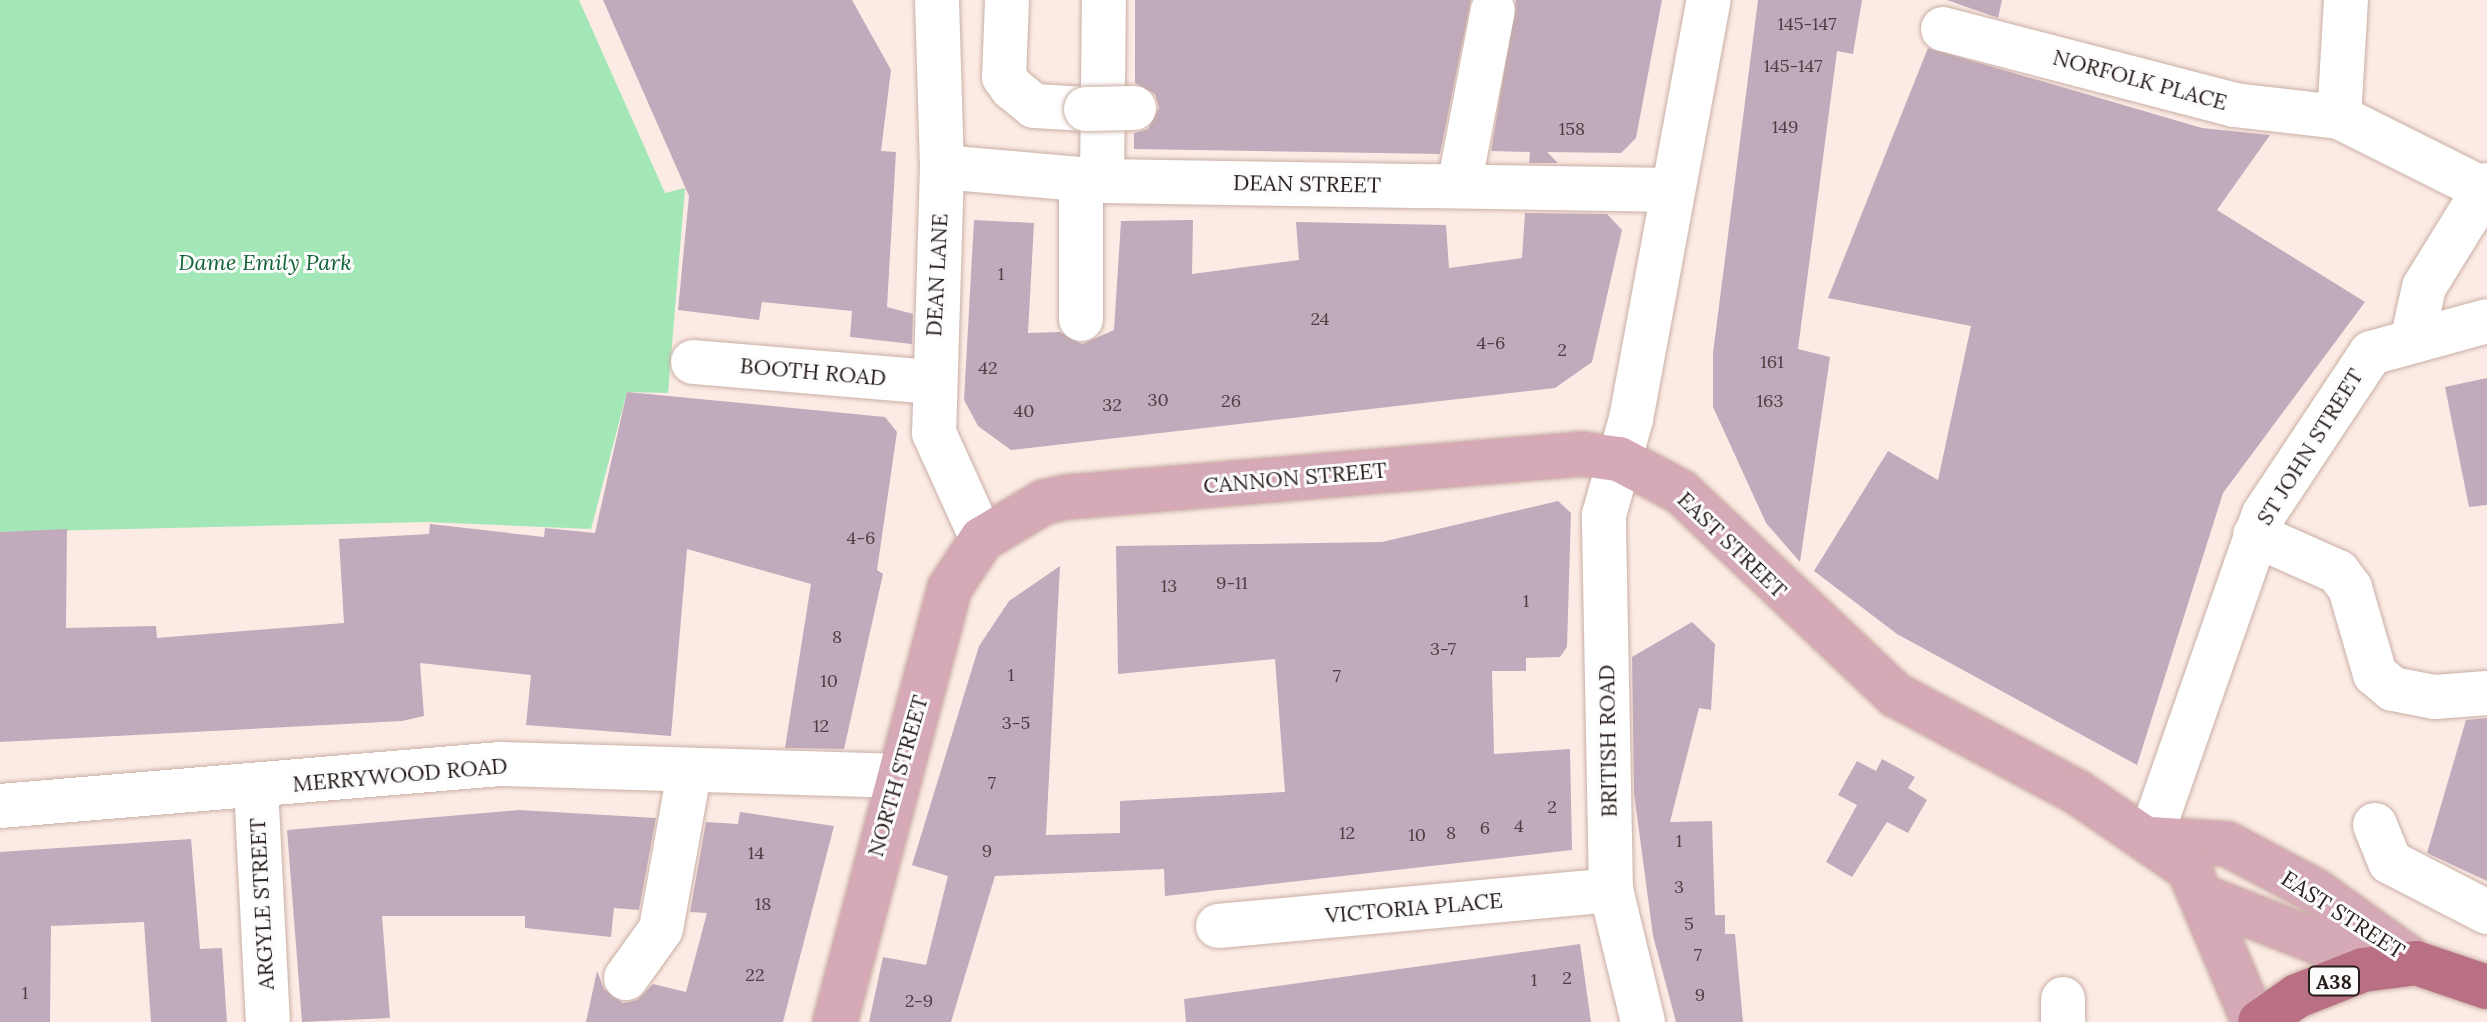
<!DOCTYPE html>
<style>
body{margin:0}
#map{position:relative;width:2487px;height:1022px;overflow:hidden;background:#fcebe5;font-family:Lora,serif}
div>[style]{position:absolute}
.green>*{inset:0;background:#a3e7b7}
.building>*{inset:0;background:#c0aabb}
.roads{filter:drop-shadow(0 0 2px #c9afa5) drop-shadow(0 0 2px #c9afa5)}
.minor>*{height:44px;margin:-22px;padding:0 22px;transform-origin:22px;border-radius:22px;background:#fff}
.major>*{height:44px;margin:-22px;padding:0 22px;transform-origin:22px;border-radius:22px;background:#d5a9b5}
.highway>*{height:44px;margin:-22px;padding:0 22px;transform-origin:22px;border-radius:22px;background:#b97084}
.bridges{filter:drop-shadow(0 0 2px #c9afa5) drop-shadow(0 0 2px #c9afa5)}
.minor-bridge>*{height:44px;margin:-22px;padding:0 22px;transform-origin:22px;border-radius:22px;background:#fff}
span{translate:-50% -50%;white-space:nowrap;text-align:center;line-height:1.15;-webkit-text-stroke:6px #fcfcfc;paint-order:stroke}
.number-label{font-size:18px;color:#4d4042}
.number-label span{-webkit-text-stroke-width:0}
.shield-label span{padding:2px 6px;background:#fcfcfc;border:2px solid;border-radius:6px;-webkit-text-stroke-width:0}
.shield-label{font-size:20px;color:#271d1a;font-weight:700}
.street-label{font-size:22px;color:#271d1a}
.park-label{font-size:22px;color:#126536;font-style:italic}
</style>
<div id="map">
<div class="green">
<i style="clip-path:polygon(0 0,579px 0,665px 193px,685px 188px,668px 393px,627px 392px,591px 529px,428px 522px,0 532px)"></i>
</div>
<div class="building">
<i style="clip-path:polygon(603px 0,852px 0,891px 70px,881px 151px,896px 152px,887px 307px,913px 314px,912px 344px,850px 337px,852px 311px,762px 302px,759px 320px,678px 310px,689px 196px)"></i>
<i style="clip-path:polygon(1135px 0,1471px 0,1440px 154px,1134px 149px,1134px 133px,1148px 129px,1159px 108px,1155px 94px,1135px 83px)"></i>
<i style="clip-path:polygon(1516px 0,1662px 0,1636px 138px,1621px 153px,1547px 152px,1558px 163px,1529px 163px,1530px 152px,1491px 151px)"></i>
<i style="clip-path:polygon(1758px 0,1862px 0,1853px 54px,1837px 51px,1798px 349px,1830px 357px,1800px 562px,1766px 523px,1713px 407px,1713px 353px)"></i>
<i style="clip-path:polygon(1947px 0,2002px 0,1998px 18px)"></i>
<i style="clip-path:polygon(1928px 48px,2202px 128px,2270px 135px,2217px 210px,2365px 302px,2223px 493px,2137px 765px,1897px 634px,1814px 571px,1888px 451px,1938px 480px,1971px 326px,1828px 298px)"></i>
<i style="clip-path:polygon(1525px 213px,1607px 214px,1622px 230px,1592px 362px,1555px 388px,1011px 450px,978px 426px,964px 400px,974px 220px,1034px 223px,1028px 333px,1060px 332px,1082px 344px,1114px 330px,1121px 221px,1193px 220px,1192px 274px,1299px 260px,1296px 222px,1446px 225px,1449px 268px,1522px 258px)"></i>
<i style="clip-path:polygon(2487px 378px,2487px 505px,2469px 507px,2445px 387px)"></i>
<i style="clip-path:polygon(627px 392px,885px 417px,897px 432px,877px 570px,883px 574px,844px 749px,785px 748px,811px 584px,687px 549px,671px 736px,526px 725px,531px 675px,420px 663px,424px 716px,402px 721px,0 742px,0 532px,67px 529px,66px 628px,156px 626px,157px 638px,344px 623px,339px 539px,429px 534px,430px 524px,544px 537px,545px 528px,595px 533px)"></i>
<i style="clip-path:polygon(1558px 501px,1571px 513px,1567px 647px,1560px 657px,1526px 658px,1526px 671px,1492px 671px,1494px 754px,1570px 749px,1572px 850px,1165px 896px,1164px 869px,995px 876px,951px 1022px,869px 1022px,883px 957px,926px 965px,948px 876px,912px 865px,979px 646px,1009px 601px,1060px 566px,1046px 835px,1120px 833px,1120px 801px,1285px 792px,1275px 659px,1118px 674px,1116px 546px,1382px 542px)"></i>
<i style="clip-path:polygon(1692px 622px,1715px 644px,1711px 710px,1699px 708px,1670px 822px,1712px 821px,1715px 915px,1725px 915px,1725px 934px,1735px 934px,1743px 1022px,1676px 1022px,1653px 936px,1634px 793px,1632px 657px)"></i>
<i style="clip-path:polygon(2487px 718px,2487px 881px,2427px 853px,2466px 720px)"></i>
<i style="clip-path:polygon(1882px 759px,1915px 777px,1908px 788px,1927px 800px,1908px 833px,1887px 822px,1852px 877px,1826px 862px,1857px 805px,1838px 795px,1857px 761px,1876px 771px)"></i>
<i style="clip-path:polygon(519px 810px,656px 818px,639px 910px,614px 908px,611px 937px,525px 928px,525px 916px,382px 916px,390px 1018px,302px 1022px,287px 830px)"></i>
<i style="clip-path:polygon(740px 812px,834px 826px,783px 1022px,586px 1022px,597px 971px,604px 989px,623px 1003px,637px 1000px,653px 984px,686px 992px,707px 913px,690px 912px,706px 822px,738px 824px)"></i>
<i style="clip-path:polygon(191px 839px,200px 949px,222px 948px,227px 1022px,151px 1022px,144px 922px,51px 926px,50px 1022px,0 1022px,0 852px)"></i>
<i style="clip-path:polygon(1580px 944px,1591px 1022px,1186px 1022px,1184px 999px)"></i>
</div>
<div class="roads">
<div class="minor">
<i style="left:937px;top:0;width:167px;rotate:88.3deg"></i>
<i style="left:942px;top:167px;width:266px;rotate:91.7deg"></i>
<i style="left:934px;top:433px;width:116px;rotate:65.6deg"></i>
<i style="left:1007px;top:0;width:77px;rotate:92.2deg"></i>
<i style="left:1004px;top:77px;width:14px;rotate:54deg"></i>
<i style="left:1012px;top:88px;width:28px;rotate:39deg"></i>
<i style="left:1034px;top:106px;width:52px;rotate:3.3deg"></i>
<i style="left:2346px;top:0;width:117px;rotate:93.4deg"></i>
<i style="left:2339px;top:117px;width:161px;rotate:26.6deg"></i>
<i style="left:1943px;top:29px;width:301px;rotate:14.6deg"></i>
<i style="left:2234px;top:105px;width:106px;rotate:6.5deg"></i>
<i style="left:942px;top:167px;width:161px;rotate:5deg"></i>
<i style="left:1102px;top:181px;width:571px;rotate:0.9deg"></i>
<i style="left:1081px;top:179px;width:140px;rotate:90deg"></i>
<i style="left:1102px;top:181px;width:181px;rotate:-89.4deg"></i>
<i style="left:1459px;top:186px;width:179px;rotate:-79.1deg"></i>
<i style="left:2413px;top:337px;width:51px;rotate:-77.6deg"></i>
<i style="left:2424px;top:287px;width:120px;rotate:-58.3deg"></i>
<i style="left:693px;top:362px;width:240px;rotate:4.8deg"></i>
<i style="left:2255px;top:535px;width:91px;rotate:24deg"></i>
<i style="left:2338px;top:572px;width:20px;rotate:53deg"></i>
<i style="left:2350px;top:588px;width:90px;rotate:73.8deg"></i>
<i style="left:2375px;top:674px;width:23px;rotate:40deg"></i>
<i style="left:2393px;top:689px;width:43px;rotate:10.8deg"></i>
<i style="left:2435px;top:697px;width:52px;rotate:-4.4deg"></i>
<i style="left:256px;top:787px;width:235px;rotate:87.1deg"></i>
<i style="left:0;top:806px;width:502px;rotate:-4.8deg"></i>
<i style="left:500px;top:764px;width:397px;rotate:1.7deg"></i>
<i style="left:2375px;top:825px;width:40px;rotate:68deg"></i>
<i style="left:2390px;top:862px;width:109px;rotate:27.3deg"></i>
<i style="left:2150px;top:839px;width:344px;rotate:-70.7deg"></i>
<i style="left:2264px;top:514px;width:193px;rotate:-56.4deg"></i>
<i style="left:2371px;top:353px;width:120px;rotate:-15.4deg"></i>
<i style="left:1218px;top:926px;width:395px;rotate:-5.2deg"></i>
<i style="left:626px;top:978px;width:60px;rotate:-54.5deg"></i>
<i style="left:661px;top:929px;width:158px;rotate:-79.8deg"></i>
<i style="left:2063px;top:999px;width:23px;rotate:90deg"></i>
<i style="left:1643px;top:1022px;width:136px;rotate:-103.6deg"></i>
<i style="left:1611px;top:890px;width:375px;rotate:-91.1deg"></i>
<i style="left:1604px;top:515px;width:100px;rotate:-74.3deg"></i>
<i style="left:1631px;top:419px;width:426px;rotate:-79.5deg"></i>
</div>
<div class="major">
<i style="left:2150px;top:839px;width:77px;rotate:3.7deg"></i>
<i style="left:2227px;top:844px;width:98px;rotate:27.9deg"></i>
<i style="left:2314px;top:890px;width:125px;rotate:35.6deg"></i>
<i style="left:2206px;top:898px;width:126px;rotate:21.5deg"></i>
<i style="left:2323px;top:944px;width:87px;rotate:12deg"></i>
<i style="left:835px;top:1022px;width:448px;rotate:-75.2deg"></i>
<i style="left:949px;top:589px;width:60px;rotate:-56.6deg"></i>
<i style="left:982px;top:539px;width:72px;rotate:-30.8deg"></i>
<i style="left:1044px;top:502px;width:25px;rotate:-12deg"></i>
<i style="left:1068px;top:497px;width:516px;rotate:-4.78deg"></i>
<i style="left:1582px;top:454px;width:37px;rotate:8deg"></i>
<i style="left:1619px;top:459px;width:70px;rotate:28deg"></i>
<i style="left:1681px;top:492px;width:296px;rotate:43.4deg"></i>
<i style="left:1896px;top:695px;width:205px;rotate:28.2deg"></i>
<i style="left:2077px;top:792px;width:136px;rotate:34.5deg"></i>
<i style="left:2189px;top:869px;width:166px;rotate:67deg"></i>
</div>
<div class="highway">
<i style="left:2260px;top:1022px;width:45px;rotate:-35.1deg"></i>
<i style="left:2297px;top:996px;width:71px;rotate:-21.5deg"></i>
<i style="left:2363px;top:970px;width:53px;rotate:-7.5deg"></i>
<i style="left:2416px;top:963px;width:75px;rotate:18.7deg"></i>
</div>
</div>
<div class="bridges">
<div class="minor-bridge">
<i style="left:1086px;top:109px;width:48px;rotate:-1.2deg"></i>
</div>
</div>
<div class="number-label">
<span style="left:1807px;top:24px">145-147</span>
<span style="left:1793px;top:66px">145-147</span>
<span style="left:1785px;top:127px">149</span>
<span style="left:1572px;top:129px">158</span>
<span style="left:1001px;top:274px">1</span>
<span style="left:1320px;top:319px">24</span>
<span style="left:1491px;top:343px">4-6</span>
<span style="left:1562px;top:350px">2</span>
<span style="left:1772px;top:362px">161</span>
<span style="left:988px;top:368px">42</span>
<span style="left:1158px;top:400px">30</span>
<span style="left:1231px;top:401px">26</span>
<span style="left:1770px;top:401px">163</span>
<span style="left:1112px;top:405px">32</span>
<span style="left:1024px;top:411px">40</span>
<span style="left:861px;top:538px">4-6</span>
<span style="left:1232px;top:583px">9-11</span>
<span style="left:1169px;top:586px">13</span>
<span style="left:1526px;top:601px">1</span>
<span style="left:837px;top:637px">8</span>
<span style="left:1443px;top:649px">3-7</span>
<span style="left:1011px;top:675px">1</span>
<span style="left:1337px;top:676px">7</span>
<span style="left:829px;top:681px">10</span>
<span style="left:1016px;top:723px">3-5</span>
<span style="left:821px;top:726px">12</span>
<span style="left:992px;top:783px">7</span>
<span style="left:1552px;top:807px">2</span>
<span style="left:1519px;top:826px">4</span>
<span style="left:1485px;top:828px">6</span>
<span style="left:1347px;top:833px">12</span>
<span style="left:1451px;top:833px">8</span>
<span style="left:1417px;top:835px">10</span>
<span style="left:1679px;top:841px">1</span>
<span style="left:987px;top:851px">9</span>
<span style="left:756px;top:853px">14</span>
<span style="left:1679px;top:887px">3</span>
<span style="left:763px;top:904px">18</span>
<span style="left:1689px;top:924px">5</span>
<span style="left:1698px;top:955px">7</span>
<span style="left:755px;top:975px">22</span>
<span style="left:1567px;top:978px">2</span>
<span style="left:1534px;top:980px">1</span>
<span style="left:25px;top:993px">1</span>
<span style="left:1700px;top:995px">9</span>
<span style="left:919px;top:1001px">2-9</span>
</div>
<div class="shield-label">
<span style="left:2334px;top:981px">A38</span>
</div>
<div class="street-label">
<span style="left:2140px;top:80px;rotate:15deg">NORFOLK PLACE</span>
<span style="left:1307px;top:184px;rotate:1deg">DEAN STREET</span>
<span style="left:937px;top:275px;rotate:-87deg">DEAN LANE</span>
<span style="left:813px;top:372px;rotate:5deg">BOOTH ROAD</span>
<span style="left:2310px;top:447px;rotate:-58deg">ST JOHN STREET</span>
<span style="left:1295px;top:478px;rotate:-5deg">CANNON STREET</span>
<span style="left:1732px;top:545px;rotate:44deg">EAST STREET</span>
<span style="left:1608px;top:741px;rotate:-91deg">BRITISH ROAD</span>
<span style="left:400px;top:775px;rotate:-5deg">MERRYWOOD ROAD</span>
<span style="left:898px;top:776px;rotate:-74deg">NORTH STREET</span>
<span style="left:262px;top:904px;rotate:-93deg">ARGYLE STREET</span>
<span style="left:1414px;top:908px;rotate:-5deg">VICTORIA PLACE</span>
<span style="left:2343px;top:915px;rotate:33deg">EAST STREET</span>
</div>
<div class="park-label">
<span style="left:265px;top:263px">Dame Emily Park</span>
</div>
</div>
